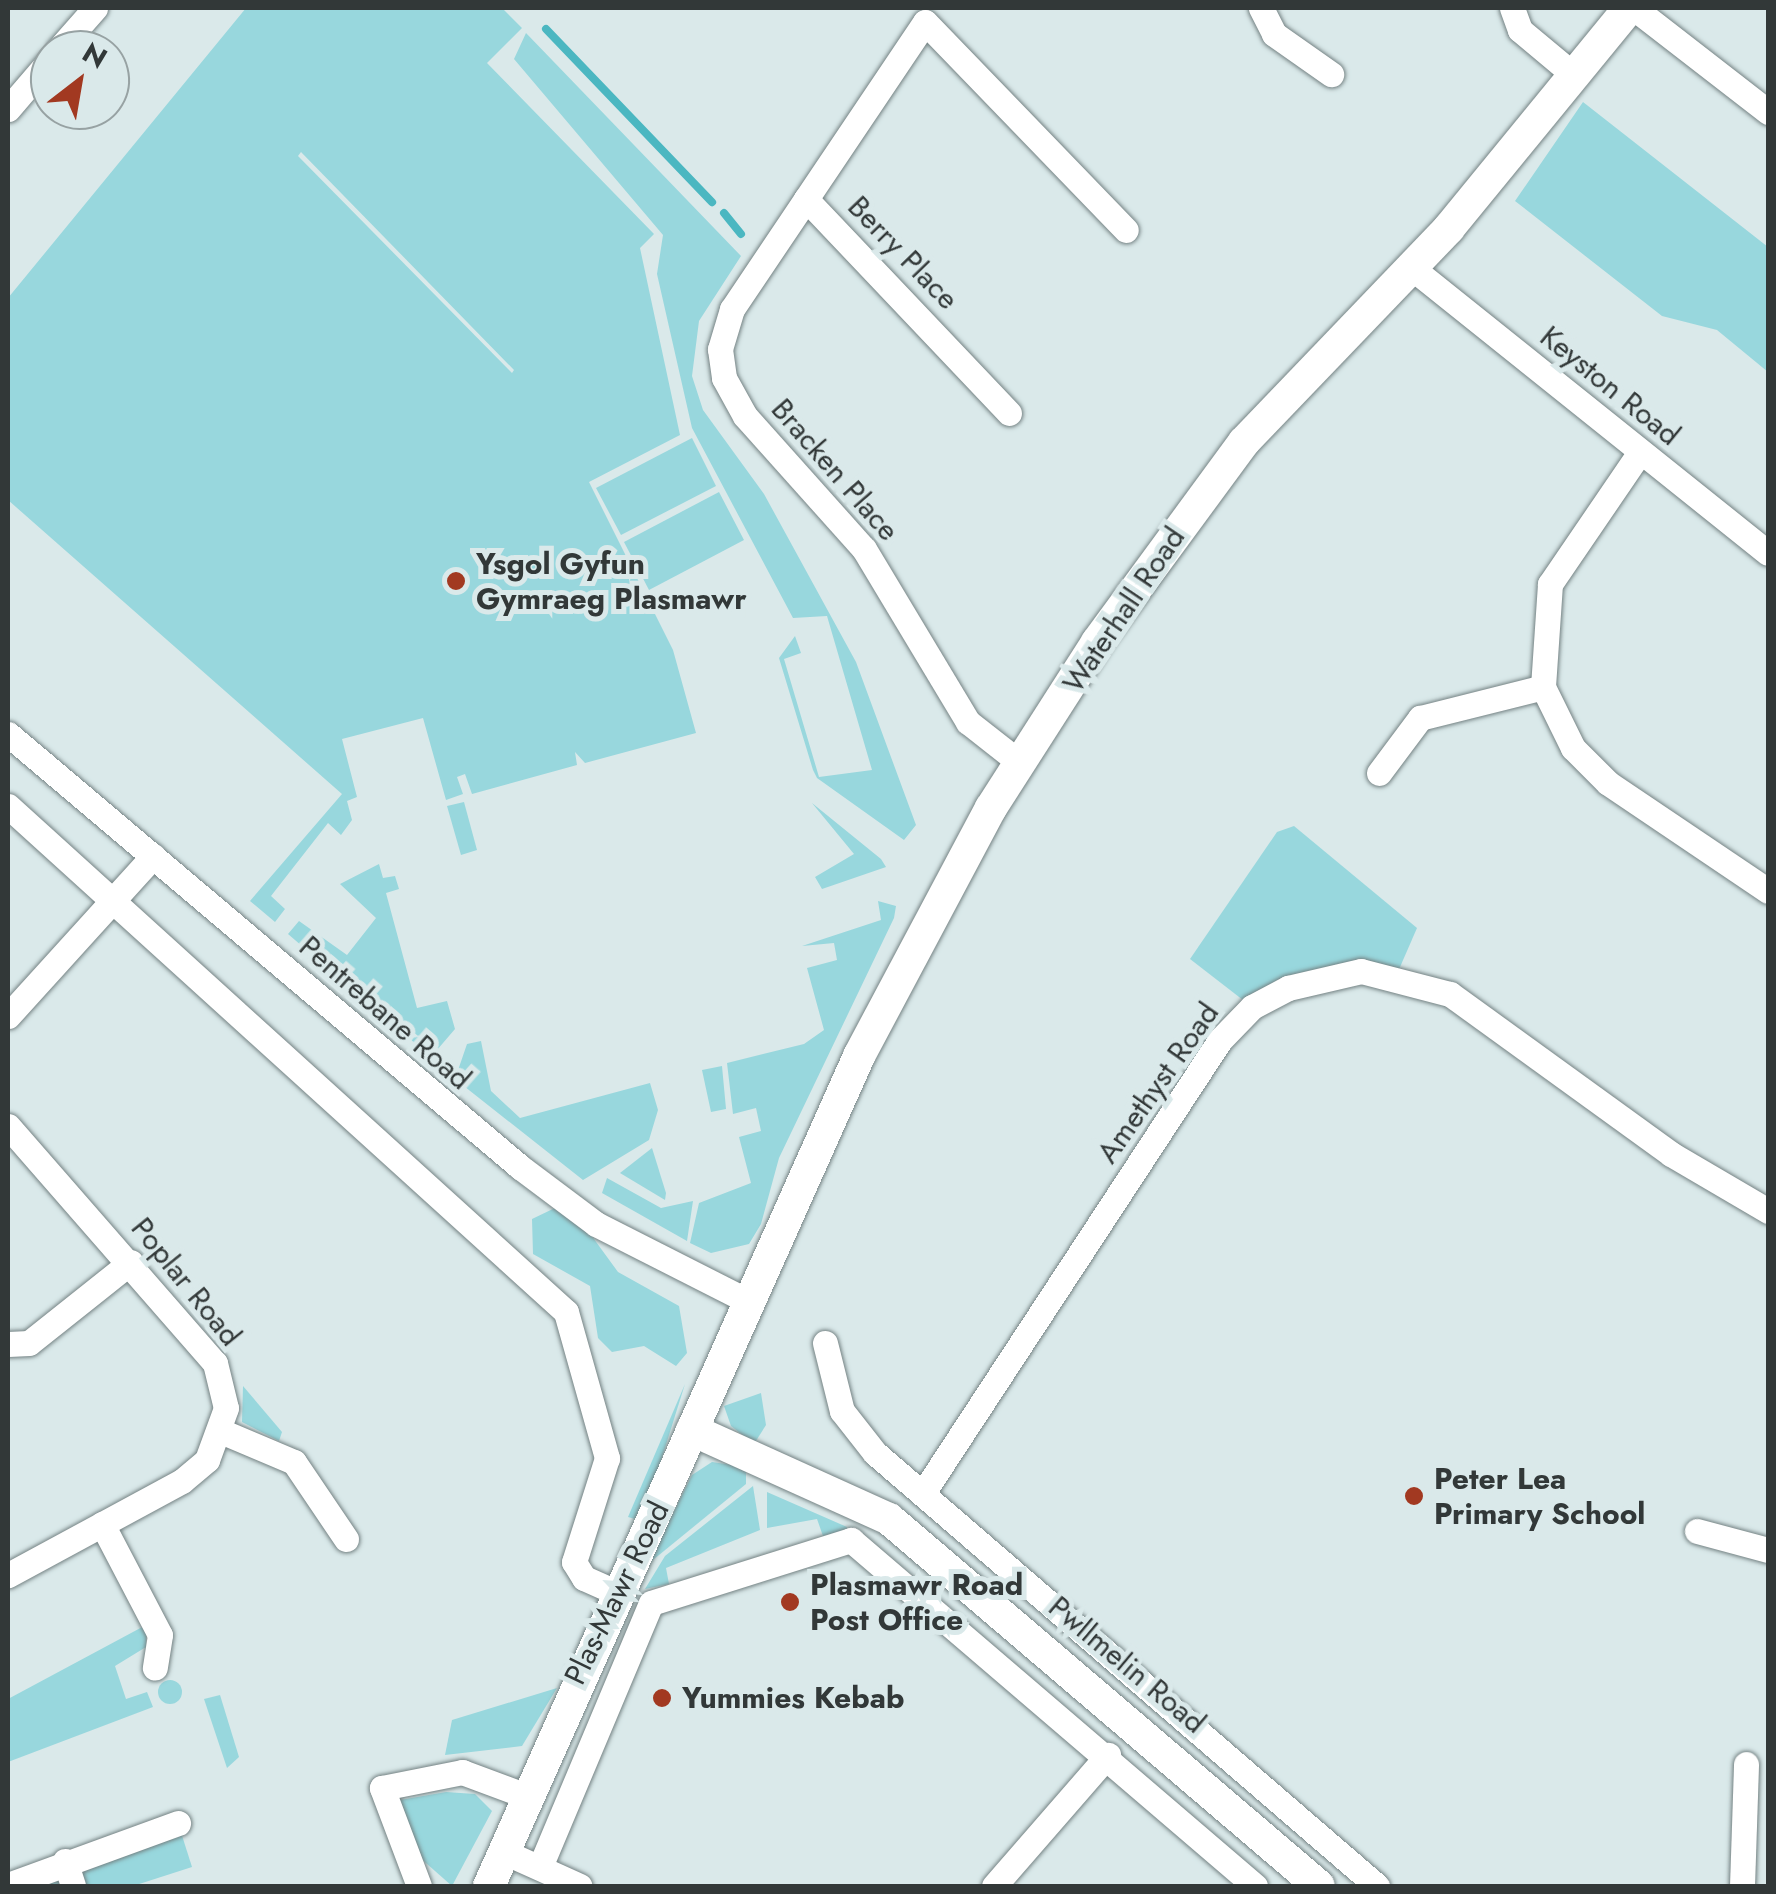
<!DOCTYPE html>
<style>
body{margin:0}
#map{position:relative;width:1776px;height:1894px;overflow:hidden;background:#dae9ea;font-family:Jost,sans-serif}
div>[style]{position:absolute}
.green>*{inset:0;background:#98d7dd}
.round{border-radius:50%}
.stream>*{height:8px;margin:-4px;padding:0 4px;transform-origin:4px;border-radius:4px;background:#4bb7c1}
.roads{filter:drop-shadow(0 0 2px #748283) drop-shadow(0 0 2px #748283)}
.minor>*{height:25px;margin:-12.5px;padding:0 12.5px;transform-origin:12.5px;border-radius:12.5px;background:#fff}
.tertiary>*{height:32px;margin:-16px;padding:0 16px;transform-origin:16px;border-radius:16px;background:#fff}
.dots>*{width:28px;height:28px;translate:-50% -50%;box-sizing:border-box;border:5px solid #dae9ea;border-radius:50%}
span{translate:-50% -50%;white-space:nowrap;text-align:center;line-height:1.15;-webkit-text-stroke:10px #dae9ea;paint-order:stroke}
.street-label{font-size:30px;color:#323838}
.poi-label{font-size:30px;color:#323838;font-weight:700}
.left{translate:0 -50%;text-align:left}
.frame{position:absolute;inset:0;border:10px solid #323838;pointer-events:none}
.north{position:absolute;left:30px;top:30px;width:100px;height:100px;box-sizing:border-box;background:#dae9ea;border:2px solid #97a2a3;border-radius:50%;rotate:31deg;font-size:28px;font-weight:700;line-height:40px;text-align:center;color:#323838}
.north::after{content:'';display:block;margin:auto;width:35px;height:45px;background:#a23921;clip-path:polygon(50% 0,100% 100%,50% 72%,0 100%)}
</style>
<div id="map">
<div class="green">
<i style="clip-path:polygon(evenodd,246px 8px,502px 8px,522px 28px,487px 63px,654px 234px,640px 248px,680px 435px,589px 482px,673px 650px,696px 733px,585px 763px,575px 752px,577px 765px,472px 794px,465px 774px,457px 777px,463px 794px,446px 800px,423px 718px,342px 739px,357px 797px,347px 801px,352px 820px,341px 835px,328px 823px,271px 896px,285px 909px,275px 922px,250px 901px,342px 794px,8px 500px,8px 298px,246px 8px,301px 152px,514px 370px,512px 373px,298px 156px,301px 152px)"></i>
<i style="clip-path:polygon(526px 33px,741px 256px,699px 321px,692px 376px,703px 410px,764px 494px,856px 662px,916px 825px,904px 840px,817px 778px,813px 770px,779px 658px,795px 636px,801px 653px,784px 659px,819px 777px,872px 770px,827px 616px,793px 618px,692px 428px,657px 274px,663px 235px,514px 59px)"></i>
<i style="clip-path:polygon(1583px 102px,1768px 247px,1768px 372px,1717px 330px,1662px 316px,1515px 201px)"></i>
<i style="clip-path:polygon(692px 438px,716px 486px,621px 535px,596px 488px)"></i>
<i style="clip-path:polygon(719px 492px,744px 540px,649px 590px,624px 542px)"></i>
<i style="clip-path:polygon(464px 802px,477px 850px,461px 855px,447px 806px)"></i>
<i style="clip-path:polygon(812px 803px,881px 859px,886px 867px,822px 889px,815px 877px,854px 854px)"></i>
<i style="clip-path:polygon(1294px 826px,1417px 928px,1397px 974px,1252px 1007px,1190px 959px,1277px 832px)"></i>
<i style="clip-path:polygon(379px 864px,383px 878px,395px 876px,399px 889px,386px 893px,417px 1008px,447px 1001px,455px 1029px,431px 1057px,288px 934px,299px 921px,347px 955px,376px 918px,340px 884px)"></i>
<i style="clip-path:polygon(878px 901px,896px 906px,894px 918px,779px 1158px,761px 1224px,749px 1244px,711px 1253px,690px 1243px,699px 1203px,751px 1183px,739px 1137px,761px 1131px,756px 1108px,733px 1114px,727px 1063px,804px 1044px,824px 1030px,807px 968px,837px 960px,834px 943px,802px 946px,881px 920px)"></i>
<i style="clip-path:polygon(481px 1041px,491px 1091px,520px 1118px,650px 1083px,658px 1110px,649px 1140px,583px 1180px,455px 1079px,467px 1044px)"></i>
<i style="clip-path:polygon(722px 1066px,726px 1109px,711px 1112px,702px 1070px)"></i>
<i style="clip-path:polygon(652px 1148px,666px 1193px,665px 1200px,620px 1173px)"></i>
<i style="clip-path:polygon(607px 1178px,661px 1208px,693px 1201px,687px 1241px,602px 1193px)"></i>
<i style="clip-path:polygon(557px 1207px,583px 1224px,618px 1272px,679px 1306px,687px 1353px,676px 1366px,644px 1346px,612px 1352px,598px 1338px,590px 1286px,533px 1254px,532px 1219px)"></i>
<i style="clip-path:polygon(685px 1384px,658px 1470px,635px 1519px,628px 1517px)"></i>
<i style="clip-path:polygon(243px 1386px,282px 1432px,279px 1441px,242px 1422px)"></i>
<i style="clip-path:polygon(761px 1393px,766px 1425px,754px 1444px,731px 1426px,724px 1406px)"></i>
<i style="clip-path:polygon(712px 1462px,746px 1467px,746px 1484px,648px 1564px,692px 1475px)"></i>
<i style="clip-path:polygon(753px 1486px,760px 1530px,666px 1568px,669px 1584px,645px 1589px,665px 1556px)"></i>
<i style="clip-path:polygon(767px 1492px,847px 1527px,846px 1530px,823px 1536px,817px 1519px,767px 1528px)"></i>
<i style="clip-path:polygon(146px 1625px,146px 1647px,115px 1666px,126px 1699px,147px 1692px,153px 1707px,8px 1762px,8px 1699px)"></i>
<i class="round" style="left:158px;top:1680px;width:24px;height:24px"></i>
<i style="clip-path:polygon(557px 1688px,522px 1746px,445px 1755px,452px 1720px)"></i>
<i style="clip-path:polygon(220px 1695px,239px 1757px,227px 1768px,204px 1699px)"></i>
<i style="clip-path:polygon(446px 1792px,475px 1794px,492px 1811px,452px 1886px,418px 1856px,400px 1800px)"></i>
<i style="clip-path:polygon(178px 1823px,192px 1867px,133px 1886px,30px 1886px)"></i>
</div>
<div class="stream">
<i style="left:546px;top:29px;width:240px;rotate:46.2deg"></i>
<i style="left:724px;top:213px;width:27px;rotate:51deg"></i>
</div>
<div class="roads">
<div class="minor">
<i style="left:1261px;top:8px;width:29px;rotate:63deg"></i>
<i style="left:1274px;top:34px;width:70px;rotate:35.1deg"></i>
<i style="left:1512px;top:8px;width:23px;rotate:70deg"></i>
<i style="left:1520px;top:30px;width:70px;rotate:39.8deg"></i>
<i style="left:1634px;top:8px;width:170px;rotate:37.8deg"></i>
<i style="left:58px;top:50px;width:56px;rotate:-48.6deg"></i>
<i style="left:8px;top:109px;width:65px;rotate:-49.4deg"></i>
<i style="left:806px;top:199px;width:133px;rotate:123.9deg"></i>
<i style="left:732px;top:309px;width:42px;rotate:106.7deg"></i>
<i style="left:720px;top:349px;width:29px;rotate:82deg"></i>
<i style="left:724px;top:378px;width:43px;rotate:61.1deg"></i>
<i style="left:745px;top:416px;width:178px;rotate:48.2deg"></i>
<i style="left:864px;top:549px;width:202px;rotate:59deg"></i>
<i style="left:968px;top:722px;width:65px;rotate:38.1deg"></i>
<i style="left:1412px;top:268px;width:456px;rotate:38.7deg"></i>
<i style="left:1009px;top:413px;width:295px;rotate:-133.5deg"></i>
<i style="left:806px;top:199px;width:213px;rotate:-56.1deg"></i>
<i style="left:925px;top:22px;width:289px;rotate:46deg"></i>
<i style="left:1640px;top:452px;width:160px;rotate:124.3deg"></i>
<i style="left:1550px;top:584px;width:103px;rotate:93.9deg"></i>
<i style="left:1543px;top:687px;width:68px;rotate:63.8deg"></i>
<i style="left:1573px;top:748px;width:49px;rotate:45deg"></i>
<i style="left:1608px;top:783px;width:193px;rotate:34deg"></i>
<i style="left:8px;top:734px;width:671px;rotate:40.22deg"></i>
<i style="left:520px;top:1167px;width:95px;rotate:36.9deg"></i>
<i style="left:596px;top:1224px;width:170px;rotate:26.9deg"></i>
<i style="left:1379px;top:773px;width:69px;rotate:-53.3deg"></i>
<i style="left:1420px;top:718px;width:127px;rotate:-14.1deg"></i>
<i style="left:8px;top:806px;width:753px;rotate:42.2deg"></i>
<i style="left:566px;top:1312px;width:152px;rotate:74.3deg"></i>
<i style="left:607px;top:1458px;width:109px;rotate:107.6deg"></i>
<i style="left:574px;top:1562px;width:19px;rotate:58deg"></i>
<i style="left:584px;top:1578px;width:35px;rotate:24deg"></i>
<i style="left:8px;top:1016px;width:216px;rotate:-47.8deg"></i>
<i style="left:8px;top:1126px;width:315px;rotate:48.9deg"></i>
<i style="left:215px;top:1363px;width:46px;rotate:76.3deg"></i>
<i style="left:226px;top:1408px;width:55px;rotate:110.1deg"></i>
<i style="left:207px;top:1460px;width:33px;rotate:140deg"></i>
<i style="left:182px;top:1481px;width:198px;rotate:151.6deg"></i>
<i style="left:825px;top:1343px;width:70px;rotate:76deg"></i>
<i style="left:842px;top:1411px;width:53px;rotate:51.8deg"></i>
<i style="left:875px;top:1453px;width:663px;rotate:40.78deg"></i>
<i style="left:8px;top:1344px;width:21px;rotate:-3deg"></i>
<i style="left:29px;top:1343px;width:130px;rotate:-38.5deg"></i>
<i style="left:223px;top:1432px;width:77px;rotate:22.9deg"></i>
<i style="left:294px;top:1462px;width:93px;rotate:56deg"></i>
<i style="left:923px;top:1493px;width:542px;rotate:-56.75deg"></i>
<i style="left:1220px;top:1040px;width:46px;rotate:-45.9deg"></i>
<i style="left:1252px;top:1007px;width:41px;rotate:-27.8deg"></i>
<i style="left:1288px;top:988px;width:75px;rotate:-13.1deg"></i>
<i style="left:1361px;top:971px;width:92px;rotate:14.5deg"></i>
<i style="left:1450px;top:994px;width:273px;rotate:35.9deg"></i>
<i style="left:1671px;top:1154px;width:113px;rotate:30.4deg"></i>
<i style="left:102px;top:1524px;width:125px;rotate:62.4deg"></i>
<i style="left:160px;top:1635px;width:33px;rotate:99deg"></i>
<i style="left:1697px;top:1531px;width:73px;rotate:15deg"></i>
<i style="left:502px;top:1851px;width:85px;rotate:24.2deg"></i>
<i style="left:65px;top:1861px;width:26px;rotate:72deg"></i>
<i style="left:540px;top:1867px;width:286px;rotate:-67.2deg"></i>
<i style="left:651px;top:1603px;width:210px;rotate:-17.5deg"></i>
<i style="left:851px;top:1540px;width:532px;rotate:40.58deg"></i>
<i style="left:8px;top:1885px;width:181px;rotate:-20deg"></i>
<i style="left:419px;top:1886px;width:105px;rotate:-110.7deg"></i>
<i style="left:382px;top:1788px;width:82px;rotate:-11.3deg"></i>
<i style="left:462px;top:1772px;width:66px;rotate:20.4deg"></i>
<i style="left:994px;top:1886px;width:174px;rotate:-49deg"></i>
<i style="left:1742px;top:1886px;width:122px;rotate:-88.1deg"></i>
</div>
<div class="tertiary">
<i style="left:692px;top:1430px;width:216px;rotate:24.3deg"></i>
<i style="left:889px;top:1519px;width:565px;rotate:40.48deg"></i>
<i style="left:489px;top:1886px;width:909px;rotate:-65.97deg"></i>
<i style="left:859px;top:1056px;width:281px;rotate:-62deg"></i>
<i style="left:991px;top:808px;width:197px;rotate:-57.4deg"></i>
<i style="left:1097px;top:642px;width:248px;rotate:-53.7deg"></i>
<i style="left:1244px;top:442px;width:296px;rotate:-46.2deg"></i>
<i style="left:1449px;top:228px;width:284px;rotate:-50.7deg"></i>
</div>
</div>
<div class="dots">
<i style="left:456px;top:581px;background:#a23921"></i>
<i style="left:1414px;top:1496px;background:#a23921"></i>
<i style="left:790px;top:1602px;background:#a23921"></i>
<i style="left:662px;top:1698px;background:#a23921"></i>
</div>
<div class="street-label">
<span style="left:903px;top:253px;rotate:46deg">Berry Place</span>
<span style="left:1610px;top:386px;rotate:39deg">Keyston Road</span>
<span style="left:835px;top:470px;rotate:49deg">Bracken Place</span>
<span style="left:1124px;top:610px;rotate:-56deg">Waterhall Road</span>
<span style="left:385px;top:1013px;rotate:41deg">Pentrebane Road</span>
<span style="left:1158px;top:1083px;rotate:-55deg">Amethyst Road</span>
<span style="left:186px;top:1282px;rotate:51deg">Poplar Road</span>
<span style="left:617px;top:1593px;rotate:-64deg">Plas-Mawr Road</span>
<span style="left:1127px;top:1665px;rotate:40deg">Pwllmelin Road</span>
</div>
<div class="poi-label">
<span class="left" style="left:476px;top:581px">Ysgol Gyfun<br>Gymraeg Plasmawr</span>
<span class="left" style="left:1434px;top:1496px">Peter Lea<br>Primary School</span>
<span class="left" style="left:810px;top:1602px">Plasmawr Road<br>Post Office</span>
<span class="left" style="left:682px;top:1698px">Yummies Kebab</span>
</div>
<div class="frame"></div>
<div class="north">N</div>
</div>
